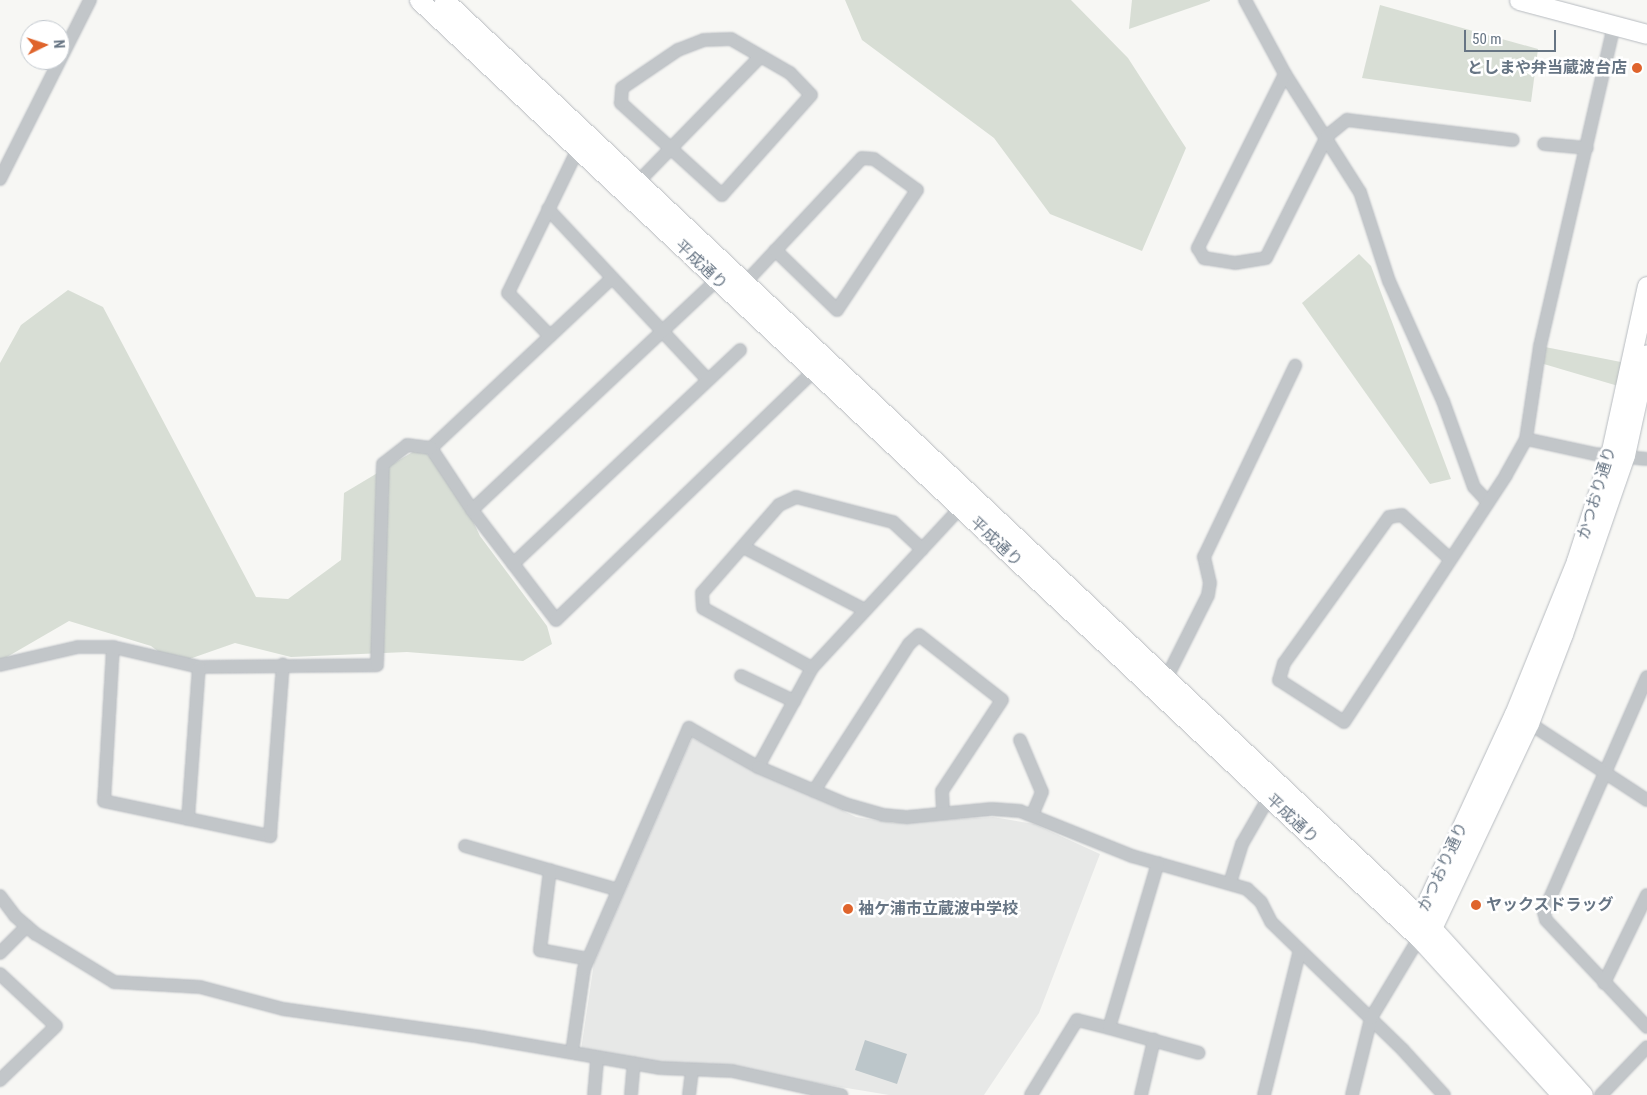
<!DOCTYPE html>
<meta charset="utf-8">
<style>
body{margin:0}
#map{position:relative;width:1647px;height:1095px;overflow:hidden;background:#f7f7f4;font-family:"Roboto Condensed","Noto Sans JP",sans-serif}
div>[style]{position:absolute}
.built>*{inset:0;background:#e7e8e7}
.green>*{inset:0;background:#d8ded5}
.water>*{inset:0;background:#bcc6ca}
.roads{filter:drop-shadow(0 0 1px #b7bbc0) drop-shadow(0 0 1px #b7bbc0)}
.street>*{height:12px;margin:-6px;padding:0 6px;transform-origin:6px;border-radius:6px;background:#c2c6c9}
.secondary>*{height:19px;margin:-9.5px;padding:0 9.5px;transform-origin:9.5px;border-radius:9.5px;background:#fff}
.dots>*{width:14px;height:14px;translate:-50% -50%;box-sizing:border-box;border:2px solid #fff;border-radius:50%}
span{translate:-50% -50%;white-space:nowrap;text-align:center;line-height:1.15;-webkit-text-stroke:5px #fff;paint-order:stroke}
.poi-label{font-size:16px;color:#677584;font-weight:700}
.right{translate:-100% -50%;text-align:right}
.left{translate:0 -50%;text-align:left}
.street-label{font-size:16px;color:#677584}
.north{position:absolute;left:20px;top:20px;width:50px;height:50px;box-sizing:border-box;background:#fff;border:1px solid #c2c8ce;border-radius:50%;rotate:86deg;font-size:14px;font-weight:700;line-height:20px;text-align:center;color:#677584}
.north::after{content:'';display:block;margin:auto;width:18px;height:22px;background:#df642c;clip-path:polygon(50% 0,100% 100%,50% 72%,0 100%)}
.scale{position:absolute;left:1464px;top:30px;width:92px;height:22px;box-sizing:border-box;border:2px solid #677584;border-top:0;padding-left:6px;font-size:15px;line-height:18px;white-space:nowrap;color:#677584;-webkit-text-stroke:4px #fff;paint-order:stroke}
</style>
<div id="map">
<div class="built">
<i style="clip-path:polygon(692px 738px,856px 817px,893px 823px,993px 817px,1034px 824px,1100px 854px,1039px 1013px,984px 1095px,889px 1095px,732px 1069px,658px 1065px,581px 1050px,594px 963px)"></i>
</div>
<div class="green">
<i style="clip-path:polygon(845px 0,1071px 0,1128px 58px,1186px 148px,1142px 251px,1050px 214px,994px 138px,862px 40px)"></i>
<i style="clip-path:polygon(1132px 0,1210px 0,1210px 1px,1129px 29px)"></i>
<i style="clip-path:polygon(1380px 5px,1538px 49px,1531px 102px,1362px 78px)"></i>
<i style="clip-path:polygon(1359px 254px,1371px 266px,1451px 479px,1430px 484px,1302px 303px)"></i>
<i style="clip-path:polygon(68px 290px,103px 307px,256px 597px,288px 599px,341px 560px,344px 493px,421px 447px,457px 488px,480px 536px,547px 626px,552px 644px,523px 661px,407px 652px,291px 657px,235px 643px,175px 664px,151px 646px,69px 621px,0 661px,0 363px,21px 325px)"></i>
<i style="clip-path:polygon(1540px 346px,1631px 364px,1625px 388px,1537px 362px)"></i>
</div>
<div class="water">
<i style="clip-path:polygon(865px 1040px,907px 1054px,897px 1084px,855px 1070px)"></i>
</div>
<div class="roads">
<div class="street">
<i style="left:1245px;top:0;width:84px;rotate:61.6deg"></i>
<i style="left:1285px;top:74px;width:140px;rotate:57.6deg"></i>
<i style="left:1360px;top:192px;width:94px;rotate:72deg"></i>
<i style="left:1389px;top:281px;width:132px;rotate:65.8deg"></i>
<i style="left:1443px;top:401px;width:91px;rotate:70.2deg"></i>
<i style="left:1474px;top:487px;width:19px;rotate:47deg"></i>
<i style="left:731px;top:39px;width:68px;rotate:30deg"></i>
<i style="left:790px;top:73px;width:30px;rotate:46deg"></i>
<i style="left:811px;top:95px;width:134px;rotate:131.7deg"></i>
<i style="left:722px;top:195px;width:137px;rotate:-137.7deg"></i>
<i style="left:621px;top:103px;width:15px;rotate:-86deg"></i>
<i style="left:622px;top:88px;width:68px;rotate:-34.2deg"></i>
<i style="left:678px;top:50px;width:28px;rotate:-21deg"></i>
<i style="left:704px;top:40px;width:27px;rotate:-2deg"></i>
<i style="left:1285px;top:74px;width:195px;rotate:116.6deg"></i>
<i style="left:1198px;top:248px;width:12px;rotate:59deg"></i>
<i style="left:1204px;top:258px;width:31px;rotate:9deg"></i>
<i style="left:1235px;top:263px;width:31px;rotate:-9deg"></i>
<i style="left:1266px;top:258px;width:136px;rotate:-63.4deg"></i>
<i style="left:1327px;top:136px;width:26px;rotate:-39deg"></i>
<i style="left:1347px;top:120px;width:167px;rotate:6.9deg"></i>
<i style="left:1544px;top:144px;width:43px;rotate:5.3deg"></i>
<i style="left:0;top:179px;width:200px;rotate:-63.3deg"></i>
<i style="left:638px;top:182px;width:175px;rotate:-45.7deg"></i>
<i style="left:548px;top:209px;width:234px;rotate:46.9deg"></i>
<i style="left:612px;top:278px;width:248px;rotate:136.8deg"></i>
<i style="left:431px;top:448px;width:74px;rotate:56.5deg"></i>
<i style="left:472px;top:510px;width:138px;rotate:52.6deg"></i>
<i style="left:556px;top:620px;width:359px;rotate:-44deg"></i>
<i style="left:745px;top:283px;width:171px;rotate:-46.9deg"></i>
<i style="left:862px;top:158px;width:12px;rotate:5deg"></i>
<i style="left:874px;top:159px;width:53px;rotate:35.8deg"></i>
<i style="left:917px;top:190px;width:144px;rotate:123.7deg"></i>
<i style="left:837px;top:310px;width:86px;rotate:-135.9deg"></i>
<i style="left:550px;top:336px;width:60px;rotate:-134.3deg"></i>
<i style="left:508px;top:293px;width:160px;rotate:-64.1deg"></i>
<i style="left:1526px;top:439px;width:71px;rotate:12.3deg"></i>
<i style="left:1595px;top:454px;width:52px;rotate:5.5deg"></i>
<i style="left:472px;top:510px;width:336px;rotate:-43.2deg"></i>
<i style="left:743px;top:547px;width:137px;rotate:27.3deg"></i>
<i style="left:1450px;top:559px;width:65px;rotate:-137.5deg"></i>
<i style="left:1402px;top:515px;width:13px;rotate:171deg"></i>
<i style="left:1389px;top:517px;width:180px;rotate:125.7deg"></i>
<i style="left:1284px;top:663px;width:18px;rotate:106deg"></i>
<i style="left:1279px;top:680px;width:77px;rotate:32.9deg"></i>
<i style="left:1344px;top:722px;width:295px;rotate:-56.7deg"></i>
<i style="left:1506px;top:475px;width:41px;rotate:-60.9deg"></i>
<i style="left:1526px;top:439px;width:94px;rotate:-81.4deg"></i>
<i style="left:1540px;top:346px;width:329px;rotate:-77deg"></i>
<i style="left:513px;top:564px;width:312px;rotate:-43.3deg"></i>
<i style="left:113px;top:647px;width:154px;rotate:93.3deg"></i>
<i style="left:104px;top:801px;width:170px;rotate:11.9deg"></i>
<i style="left:270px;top:836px;width:172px;rotate:-85.7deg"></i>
<i style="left:0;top:665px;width:80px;rotate:-13deg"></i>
<i style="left:78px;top:647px;width:35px"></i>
<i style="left:113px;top:647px;width:88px;rotate:13.1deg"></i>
<i style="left:199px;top:667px;width:178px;rotate:-0.6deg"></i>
<i style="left:377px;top:665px;width:201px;rotate:-88.3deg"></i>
<i style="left:383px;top:464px;width:31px;rotate:-38deg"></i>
<i style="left:407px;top:445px;width:24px;rotate:7deg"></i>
<i style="left:812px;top:668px;width:124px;rotate:-151.2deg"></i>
<i style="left:703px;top:608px;width:15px;rotate:-94deg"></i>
<i style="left:702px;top:593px;width:117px;rotate:-48.8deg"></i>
<i style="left:779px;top:505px;width:19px;rotate:-25deg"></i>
<i style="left:796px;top:497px;width:100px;rotate:14.5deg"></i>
<i style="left:893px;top:522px;width:40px;rotate:43deg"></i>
<i style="left:741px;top:676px;width:59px;rotate:25.3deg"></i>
<i style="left:1647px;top:677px;width:257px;rotate:113.7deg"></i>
<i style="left:1544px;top:912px;width:8px;rotate:76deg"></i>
<i style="left:1546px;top:920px;width:147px;rotate:46.7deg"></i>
<i style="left:1166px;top:679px;width:94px;rotate:-63.4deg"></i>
<i style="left:1208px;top:595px;width:12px;rotate:-81deg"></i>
<i style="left:1210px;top:583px;width:27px;rotate:-103deg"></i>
<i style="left:1204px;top:557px;width:212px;rotate:-64.5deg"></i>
<i style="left:1523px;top:719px;width:148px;rotate:33.2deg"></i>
<i style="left:1020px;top:740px;width:56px;rotate:67.1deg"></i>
<i style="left:1042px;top:792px;width:25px;rotate:113deg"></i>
<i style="left:758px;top:767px;width:113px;rotate:-61.4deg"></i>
<i style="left:812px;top:668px;width:218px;rotate:-47.2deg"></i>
<i style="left:814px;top:791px;width:175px;rotate:-57.1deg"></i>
<i style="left:909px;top:644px;width:13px;rotate:-42deg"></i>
<i style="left:919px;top:635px;width:105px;rotate:38.1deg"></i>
<i style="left:1002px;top:700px;width:109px;rotate:123.4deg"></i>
<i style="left:942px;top:791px;width:21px;rotate:87deg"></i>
<i style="left:188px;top:819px;width:152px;rotate:-85.9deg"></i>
<i style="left:465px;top:846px;width:159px;rotate:16deg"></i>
<i style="left:550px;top:870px;width:81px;rotate:97.1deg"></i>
<i style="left:540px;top:950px;width:49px;rotate:10.6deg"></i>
<i style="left:1230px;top:883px;width:41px;rotate:-72.9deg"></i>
<i style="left:1242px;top:844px;width:54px;rotate:-60.1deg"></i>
<i style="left:0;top:896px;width:25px;rotate:53deg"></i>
<i style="left:15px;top:916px;width:28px;rotate:41deg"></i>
<i style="left:36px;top:934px;width:92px;rotate:31.6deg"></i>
<i style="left:114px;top:982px;width:86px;rotate:3.3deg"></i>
<i style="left:200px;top:987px;width:86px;rotate:14.8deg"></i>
<i style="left:283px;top:1009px;width:200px;rotate:8deg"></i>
<i style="left:481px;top:1037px;width:182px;rotate:9.8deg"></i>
<i style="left:660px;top:1068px;width:72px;rotate:2.4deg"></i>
<i style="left:732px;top:1071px;width:112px;rotate:12.4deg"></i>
<i style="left:0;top:953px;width:38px;rotate:-45deg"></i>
<i style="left:0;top:974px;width:76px;rotate:42.9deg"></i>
<i style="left:56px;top:1026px;width:78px;rotate:136deg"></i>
<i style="left:1604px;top:983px;width:98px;rotate:-64deg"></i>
<i style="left:1109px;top:1028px;width:93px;rotate:15.5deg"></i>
<i style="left:572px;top:1052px;width:84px;rotate:-81.8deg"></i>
<i style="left:584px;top:969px;width:263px;rotate:-66.5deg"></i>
<i style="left:689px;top:728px;width:79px;rotate:29.5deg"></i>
<i style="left:758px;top:767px;width:95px;rotate:23deg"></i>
<i style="left:845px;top:804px;width:40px;rotate:16deg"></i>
<i style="left:883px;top:815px;width:25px;rotate:5deg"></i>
<i style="left:908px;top:817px;width:84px;rotate:-5.4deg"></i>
<i style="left:992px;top:809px;width:28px;rotate:4deg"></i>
<i style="left:1020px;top:811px;width:121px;rotate:21.9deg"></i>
<i style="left:1132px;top:856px;width:120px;rotate:16deg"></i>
<i style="left:1247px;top:889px;width:19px;rotate:43deg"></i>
<i style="left:1261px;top:902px;width:22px;rotate:63deg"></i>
<i style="left:1271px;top:922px;width:184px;rotate:44.1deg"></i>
<i style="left:1403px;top:1050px;width:61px;rotate:47.7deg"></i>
<i style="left:594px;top:1095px;width:38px;rotate:-85deg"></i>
<i style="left:631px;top:1095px;width:32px;rotate:-85deg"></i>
<i style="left:689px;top:1095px;width:25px;rotate:-83deg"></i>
<i style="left:1031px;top:1095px;width:88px;rotate:-58.5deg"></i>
<i style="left:1077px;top:1020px;width:33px;rotate:14deg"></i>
<i style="left:1109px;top:1028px;width:172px;rotate:-73.5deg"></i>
<i style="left:1141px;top:1095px;width:57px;rotate:-76.7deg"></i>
<i style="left:1264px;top:1095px;width:149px;rotate:-76.1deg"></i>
<i style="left:1352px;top:1095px;width:79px;rotate:-76.1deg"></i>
<i style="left:1371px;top:1018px;width:93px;rotate:-59deg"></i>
<i style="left:1601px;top:1095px;width:66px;rotate:-46.2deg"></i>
</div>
<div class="secondary">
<i style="left:419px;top:0;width:1371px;rotate:43.17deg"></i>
<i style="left:1419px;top:938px;width:212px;rotate:47.7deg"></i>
<i style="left:444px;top:0;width:1355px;rotate:43.21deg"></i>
<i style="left:1432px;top:928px;width:225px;rotate:47.9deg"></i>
<i style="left:1519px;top:0;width:132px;rotate:14.9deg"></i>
<i style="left:1419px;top:927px;width:10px;rotate:-84deg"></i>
<i style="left:1420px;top:917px;width:224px;rotate:-65.2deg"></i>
<i style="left:1514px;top:714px;width:165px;rotate:-67.9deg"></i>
<i style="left:1576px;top:561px;width:111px;rotate:-72.2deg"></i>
<i style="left:1610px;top:455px;width:173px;rotate:-77.7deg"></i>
<i style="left:1423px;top:935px;width:11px;rotate:-38deg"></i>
<i style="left:1432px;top:928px;width:227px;rotate:-64.7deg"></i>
<i style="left:1529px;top:723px;width:95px;rotate:-69.1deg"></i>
<i style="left:1563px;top:634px;width:189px;rotate:-70.9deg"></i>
<i style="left:1625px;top:455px;width:103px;rotate:-77.7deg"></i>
</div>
</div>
<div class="dots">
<i style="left:1637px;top:68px;background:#df642c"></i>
<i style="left:1476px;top:905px;background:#df642c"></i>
<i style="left:848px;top:909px;background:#df642c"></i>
</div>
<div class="poi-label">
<span class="right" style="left:1627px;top:68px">としまや弁当蔵波台店</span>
<span class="left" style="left:1486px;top:905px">ヤックスドラッグ</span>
<span class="left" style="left:858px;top:909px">袖ケ浦市立蔵波中学校</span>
</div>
<div class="street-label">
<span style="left:701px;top:265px;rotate:43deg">平成通り</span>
<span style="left:1597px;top:493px;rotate:-73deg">かつおり通り</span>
<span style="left:996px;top:542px;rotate:43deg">平成通り</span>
<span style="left:1292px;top:819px;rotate:43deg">平成通り</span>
<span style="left:1443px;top:867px;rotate:-65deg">かつおり通り</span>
</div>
<div class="north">N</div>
<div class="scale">50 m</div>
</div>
